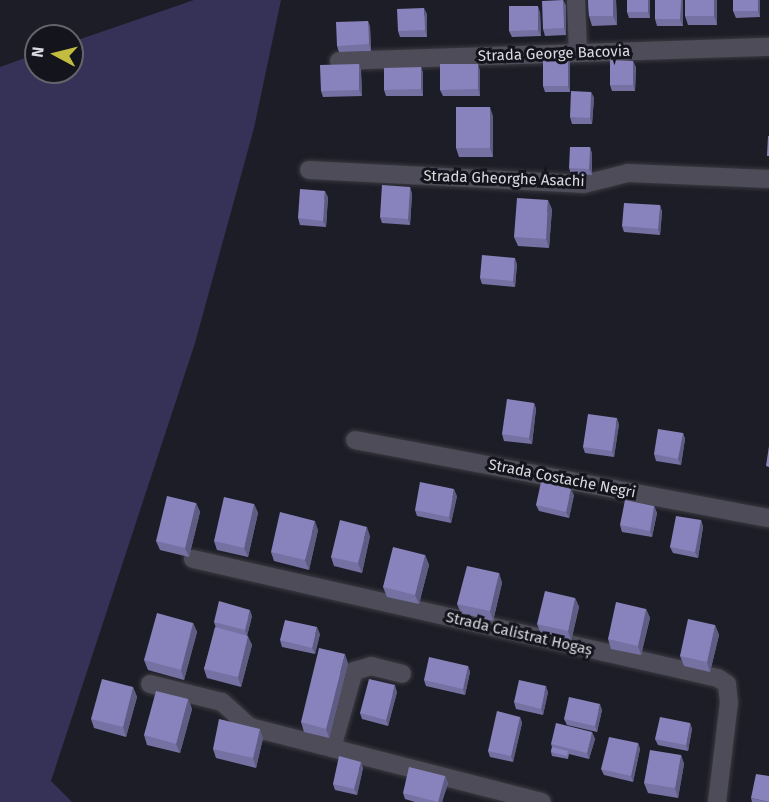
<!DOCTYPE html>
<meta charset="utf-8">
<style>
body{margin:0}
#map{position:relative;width:769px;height:802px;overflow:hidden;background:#1d1d27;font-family:"Fira Sans",sans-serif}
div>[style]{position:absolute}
.green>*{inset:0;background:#363257}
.roads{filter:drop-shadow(0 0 2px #3b3a41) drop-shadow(0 0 2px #3b3a41)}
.minor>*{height:18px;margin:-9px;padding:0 9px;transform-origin:9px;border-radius:9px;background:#4d4c58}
.wall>*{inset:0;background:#7571a3}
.shaded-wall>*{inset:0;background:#5f5c84}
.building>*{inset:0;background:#8883bd}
span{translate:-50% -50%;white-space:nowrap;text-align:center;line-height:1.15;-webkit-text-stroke:6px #14141d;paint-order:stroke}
.street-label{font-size:15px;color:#dbdae1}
.north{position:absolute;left:24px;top:24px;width:60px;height:60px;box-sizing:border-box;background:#14141d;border:2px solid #64636b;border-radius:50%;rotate:277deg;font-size:16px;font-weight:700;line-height:24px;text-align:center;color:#dbdae1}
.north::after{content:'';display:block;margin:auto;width:21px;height:27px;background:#c2bd3f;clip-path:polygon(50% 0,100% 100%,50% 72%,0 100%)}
</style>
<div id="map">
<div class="green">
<i style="clip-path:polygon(194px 0,281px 0,254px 128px,195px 343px,51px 781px,72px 802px,0 802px,0 67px,36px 54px,36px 72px,72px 72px,72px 42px)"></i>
</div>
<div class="roads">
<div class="minor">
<i style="left:576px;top:0;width:53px;rotate:87.8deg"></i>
<i style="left:339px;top:61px;width:430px;rotate:-1.9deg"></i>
<i style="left:309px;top:170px;width:275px;rotate:2.9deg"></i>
<i style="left:584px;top:184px;width:45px;rotate:-14deg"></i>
<i style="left:628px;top:173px;width:141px;rotate:2.4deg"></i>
<i style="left:355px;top:440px;width:421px;rotate:10.7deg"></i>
<i style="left:193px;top:559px;width:538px;rotate:12.77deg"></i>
<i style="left:718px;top:678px;width:11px;rotate:34deg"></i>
<i style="left:727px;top:684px;width:18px;rotate:84deg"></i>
<i style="left:729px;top:702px;width:101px;rotate:96.8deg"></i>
<i style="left:150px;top:684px;width:74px;rotate:14deg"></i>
<i style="left:222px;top:702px;width:38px;rotate:42deg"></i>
<i style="left:250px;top:727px;width:301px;rotate:14.4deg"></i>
<i style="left:332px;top:748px;width:80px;rotate:-74.1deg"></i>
<i style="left:354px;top:671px;width:18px;rotate:-16deg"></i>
<i style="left:371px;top:666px;width:32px;rotate:14deg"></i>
</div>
</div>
<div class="wall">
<i style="clip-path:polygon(563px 0,566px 6px,566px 35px,545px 36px,543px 29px)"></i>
<i style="clip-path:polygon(588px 0,616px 0,617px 25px,592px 26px,589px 16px)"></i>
<i style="clip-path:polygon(650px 0,650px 18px,629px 18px,627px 12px)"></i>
<i style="clip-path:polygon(655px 0,683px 0,683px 26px,657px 26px,655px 19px)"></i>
<i style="clip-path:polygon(717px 0,717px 25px,688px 25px,685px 16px)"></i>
<i style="clip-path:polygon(733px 0,760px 0,760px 17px,736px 18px,733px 11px)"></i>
<i style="clip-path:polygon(540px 12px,541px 36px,512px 37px,509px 31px)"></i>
<i style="clip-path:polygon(427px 14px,427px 37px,400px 37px,398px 31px)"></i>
<i style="clip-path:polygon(368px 21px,370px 27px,371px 51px,339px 52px,337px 46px)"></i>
<i style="clip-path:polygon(568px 55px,570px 61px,570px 92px,545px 92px,543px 86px)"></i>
<i style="clip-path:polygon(359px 64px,361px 71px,362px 96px,323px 97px,321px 91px)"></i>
<i style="clip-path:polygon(421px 67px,423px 73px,423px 96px,386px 96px,384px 90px)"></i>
<i style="clip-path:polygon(636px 67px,635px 91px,612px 91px,610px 85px)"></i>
<i style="clip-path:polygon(480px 70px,480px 96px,443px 96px,440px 90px)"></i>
<i style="clip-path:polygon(591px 92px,594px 98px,592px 124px,572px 124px,570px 117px)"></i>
<i style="clip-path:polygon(493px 116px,493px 157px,459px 157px,456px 148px)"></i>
<i style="clip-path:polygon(590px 147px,592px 154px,592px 175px,571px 174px,569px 168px)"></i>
<i style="clip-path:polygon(410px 187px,412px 194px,410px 225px,382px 223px,380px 217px)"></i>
<i style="clip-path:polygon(328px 197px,326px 227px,300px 225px,298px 218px)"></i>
<i style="clip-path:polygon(660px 205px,662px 212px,660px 235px,624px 232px,622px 226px)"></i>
<i style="clip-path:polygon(552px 209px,549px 248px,518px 246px,514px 237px)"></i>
<i style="clip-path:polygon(517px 264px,515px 287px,482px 284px,480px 278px)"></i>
<i style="clip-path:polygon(534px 403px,536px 409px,532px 444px,504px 441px,502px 434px)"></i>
<i style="clip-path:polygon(619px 424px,614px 457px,585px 453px,583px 447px)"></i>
<i style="clip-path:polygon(683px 433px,685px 439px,681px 465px,656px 461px,654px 454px)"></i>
<i style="clip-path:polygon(574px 495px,569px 518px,539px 511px,536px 505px)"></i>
<i style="clip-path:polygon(457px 496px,451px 523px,417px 516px,415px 510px)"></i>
<i style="clip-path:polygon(196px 503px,200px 512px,189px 557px,160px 550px,156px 541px)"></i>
<i style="clip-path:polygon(254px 504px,258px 513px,248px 557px,217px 550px,214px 541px)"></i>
<i style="clip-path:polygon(654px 506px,657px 513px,652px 537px,622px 532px,620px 525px)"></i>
<i style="clip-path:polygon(701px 520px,703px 527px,698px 558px,673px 553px,670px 547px)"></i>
<i style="clip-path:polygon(318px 530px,309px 570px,274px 561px,271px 552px)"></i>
<i style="clip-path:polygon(370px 536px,362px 573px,334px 566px,331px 557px)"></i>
<i style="clip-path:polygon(425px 555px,429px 565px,419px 604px,387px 597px,383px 587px)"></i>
<i style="clip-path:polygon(499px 573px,502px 583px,493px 621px,461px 613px,457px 604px)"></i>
<i style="clip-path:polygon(575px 598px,579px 607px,571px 641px,541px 634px,537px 624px)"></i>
<i style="clip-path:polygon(646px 609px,650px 618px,641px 655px,611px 649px,608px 639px)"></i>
<i style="clip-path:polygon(252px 616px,247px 636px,252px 645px,241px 687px,207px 678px,204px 669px,216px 628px,214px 622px)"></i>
<i style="clip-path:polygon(193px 623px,197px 632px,184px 680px,148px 670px,144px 660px)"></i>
<i style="clip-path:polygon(715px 625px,719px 635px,710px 672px,684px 666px,680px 656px)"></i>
<i style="clip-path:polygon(320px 634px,315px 654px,282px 647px,280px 640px)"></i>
<i style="clip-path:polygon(348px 663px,329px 738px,304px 732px,301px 722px)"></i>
<i style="clip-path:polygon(468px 666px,470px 672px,465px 695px,426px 686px,424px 680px)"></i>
<i style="clip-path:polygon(133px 687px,137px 697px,126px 737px,94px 728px,91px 719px)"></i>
<i style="clip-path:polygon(397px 692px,388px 726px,362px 719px,360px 713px)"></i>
<i style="clip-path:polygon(548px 692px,543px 715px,516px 709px,514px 702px)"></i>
<i style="clip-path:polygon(188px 699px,192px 709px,180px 753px,147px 745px,144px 735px)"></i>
<i style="clip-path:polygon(602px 710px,597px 732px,567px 725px,564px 719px)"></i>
<i style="clip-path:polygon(520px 717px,522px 723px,513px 762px,490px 757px,488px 751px)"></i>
<i style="clip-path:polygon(690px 723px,692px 729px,688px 751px,658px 745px,655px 739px)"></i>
<i style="clip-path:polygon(592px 732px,595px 739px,589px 759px,569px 754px,568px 759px,552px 756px,551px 752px,552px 747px,551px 744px)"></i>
<i style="clip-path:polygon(263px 738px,256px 768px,216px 758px,213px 749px)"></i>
<i style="clip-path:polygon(638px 743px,640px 749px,633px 782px,604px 775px,601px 769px)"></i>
<i style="clip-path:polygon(681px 755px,684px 764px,678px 798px,648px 793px,644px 783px)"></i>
<i style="clip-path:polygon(363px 768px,357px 795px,335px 790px,333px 784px)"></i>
<i style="clip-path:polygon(445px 776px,448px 783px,442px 802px,415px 802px,405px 799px,403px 793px)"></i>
<i style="clip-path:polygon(751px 798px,769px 802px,752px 802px)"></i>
</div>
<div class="shaded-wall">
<i style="clip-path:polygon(563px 0,566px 6px,566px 35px,564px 28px)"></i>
<i style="clip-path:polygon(613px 0,616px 0,617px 25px,613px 16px)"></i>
<i style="clip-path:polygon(648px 0,650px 0,650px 18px,648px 12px)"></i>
<i style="clip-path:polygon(681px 0,683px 0,683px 26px,680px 19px)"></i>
<i style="clip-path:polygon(714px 0,717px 0,717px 25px,714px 16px)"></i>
<i style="clip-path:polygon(758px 0,760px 0,760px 17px,758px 11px)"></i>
<i style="clip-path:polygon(538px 6px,540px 12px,541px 36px,538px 30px)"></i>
<i style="clip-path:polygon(424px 8px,427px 14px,427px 37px,425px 30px)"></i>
<i style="clip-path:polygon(368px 21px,370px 27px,371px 51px,369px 44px)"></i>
<i style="clip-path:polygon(568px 55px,570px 61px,570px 92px,568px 86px)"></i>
<i style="clip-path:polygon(633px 61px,636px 67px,635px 91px,633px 85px)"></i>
<i style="clip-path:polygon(359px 64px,361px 71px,362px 96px,359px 90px)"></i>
<i style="clip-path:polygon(478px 64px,480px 70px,480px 96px,478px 89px)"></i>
<i style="clip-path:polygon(421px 67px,423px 73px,423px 96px,421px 89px)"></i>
<i style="clip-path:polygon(591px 92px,594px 98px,592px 124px,590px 118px)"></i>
<i style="clip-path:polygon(490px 107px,493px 116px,493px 157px,490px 148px)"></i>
<i style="clip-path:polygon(590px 147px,592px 154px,592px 175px,589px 169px)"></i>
<i style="clip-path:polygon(410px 187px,412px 194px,410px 225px,408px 219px)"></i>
<i style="clip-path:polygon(325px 191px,328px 197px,326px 227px,323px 221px)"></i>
<i style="clip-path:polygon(548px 200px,552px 209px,549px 248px,546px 239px)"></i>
<i style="clip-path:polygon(660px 205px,662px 212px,660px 235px,658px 229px)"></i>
<i style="clip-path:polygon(515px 258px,517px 264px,515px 287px,513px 281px)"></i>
<i style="clip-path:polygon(534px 403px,536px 409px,532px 444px,529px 438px)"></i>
<i style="clip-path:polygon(617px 418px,619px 424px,614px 457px,612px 451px)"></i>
<i style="clip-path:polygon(683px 433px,685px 439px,681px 465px,678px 459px)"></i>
<i style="clip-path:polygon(454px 489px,457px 496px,451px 523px,449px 517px)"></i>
<i style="clip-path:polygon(571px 489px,574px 495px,569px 518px,566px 512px)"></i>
<i style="clip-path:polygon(196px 503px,200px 512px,189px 557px,185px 548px)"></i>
<i style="clip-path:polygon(254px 504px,258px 513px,248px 557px,244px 548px)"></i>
<i style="clip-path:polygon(654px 506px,657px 513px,652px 537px,650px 531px)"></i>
<i style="clip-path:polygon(701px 520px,703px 527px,698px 558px,695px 552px)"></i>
<i style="clip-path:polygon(315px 521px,318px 530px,309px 570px,305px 560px)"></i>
<i style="clip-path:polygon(367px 527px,370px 536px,362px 573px,358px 563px)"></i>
<i style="clip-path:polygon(425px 555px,429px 565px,419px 604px,415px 595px)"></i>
<i style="clip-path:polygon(499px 573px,502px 583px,493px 621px,490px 611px)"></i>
<i style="clip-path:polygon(575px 598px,579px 607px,571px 641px,568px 631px)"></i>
<i style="clip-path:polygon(646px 609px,650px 618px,641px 655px,638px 646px)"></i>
<i style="clip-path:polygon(250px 610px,252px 616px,247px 636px,245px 630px)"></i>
<i style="clip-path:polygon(193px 623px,197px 632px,184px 680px,181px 670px)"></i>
<i style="clip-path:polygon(715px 625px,719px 635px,710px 672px,707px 662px)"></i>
<i style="clip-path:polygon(317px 627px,320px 634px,315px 654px,312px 648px)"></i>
<i style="clip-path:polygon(248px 636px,252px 645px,241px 687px,238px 677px)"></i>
<i style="clip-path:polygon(345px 654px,348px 663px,329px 738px,326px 729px)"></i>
<i style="clip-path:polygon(468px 666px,470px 672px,465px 695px,463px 689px)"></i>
<i style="clip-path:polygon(395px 685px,397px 692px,388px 726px,386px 720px)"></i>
<i style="clip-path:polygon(546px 686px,548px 692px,543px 715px,541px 709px)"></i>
<i style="clip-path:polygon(133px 687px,137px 697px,126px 737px,123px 727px)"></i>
<i style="clip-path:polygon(188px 699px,192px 709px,180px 753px,176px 744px)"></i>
<i style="clip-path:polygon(600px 704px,602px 710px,597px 732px,595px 726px)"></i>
<i style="clip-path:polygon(520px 717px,522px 723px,513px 762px,511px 756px)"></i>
<i style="clip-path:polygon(690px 723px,692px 729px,688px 751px,686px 745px)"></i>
<i style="clip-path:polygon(260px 729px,263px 738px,256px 768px,253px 758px)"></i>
<i style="clip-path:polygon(592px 732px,595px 739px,589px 759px,587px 753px)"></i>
<i style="clip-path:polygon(638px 743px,640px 749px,633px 782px,631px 776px)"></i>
<i style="clip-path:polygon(681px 755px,684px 764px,678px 798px,675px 788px)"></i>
<i style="clip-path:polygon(361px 762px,363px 768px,357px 795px,354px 789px)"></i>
<i style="clip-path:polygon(445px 776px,448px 783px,442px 802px,438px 802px)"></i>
</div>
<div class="building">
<i style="clip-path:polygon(563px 0,564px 28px,543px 29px,542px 1px)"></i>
<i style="clip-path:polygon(588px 0,613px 0,613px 16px,589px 16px)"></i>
<i style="clip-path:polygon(627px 0,648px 0,648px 12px,627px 12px)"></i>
<i style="clip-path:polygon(655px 0,681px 0,680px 19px,655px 19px)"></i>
<i style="clip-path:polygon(685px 0,714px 0,714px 16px,685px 16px)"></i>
<i style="clip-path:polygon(733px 0,758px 0,758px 11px,733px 11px)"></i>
<i style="clip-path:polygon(509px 6px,538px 6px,538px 30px,509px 31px)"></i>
<i style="clip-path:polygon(424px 8px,425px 30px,398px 31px,397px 9px)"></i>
<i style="clip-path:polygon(368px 21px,369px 44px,337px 46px,336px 22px)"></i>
<i style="clip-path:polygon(543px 54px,568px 55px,568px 86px,543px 86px)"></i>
<i style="clip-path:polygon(610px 60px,633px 61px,633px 85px,610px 85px)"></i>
<i style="clip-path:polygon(359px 64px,359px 90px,321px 91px,320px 65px)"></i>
<i style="clip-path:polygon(440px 64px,478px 64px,478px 89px,440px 90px)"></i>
<i style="clip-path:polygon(421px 67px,421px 89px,384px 90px,384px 68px)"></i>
<i style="clip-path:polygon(571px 91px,591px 92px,590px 118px,570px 117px)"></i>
<i style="clip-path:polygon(456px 107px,490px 107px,490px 148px,456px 148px)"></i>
<i style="clip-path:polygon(768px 136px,769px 136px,769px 156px,767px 156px)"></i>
<i style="clip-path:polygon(570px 147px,590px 147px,589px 169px,569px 168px)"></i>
<i style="clip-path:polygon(382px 185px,410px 187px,408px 219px,380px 217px)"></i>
<i style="clip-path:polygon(300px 189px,325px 191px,323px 221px,298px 218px)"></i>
<i style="clip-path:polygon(517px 198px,548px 200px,546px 239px,514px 237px)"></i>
<i style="clip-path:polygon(624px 203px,660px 205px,658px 229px,622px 226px)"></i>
<i style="clip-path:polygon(482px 255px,515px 258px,513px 281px,480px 278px)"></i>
<i style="clip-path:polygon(507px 399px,534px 403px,529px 438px,502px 434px)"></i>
<i style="clip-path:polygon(588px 414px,617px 418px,612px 451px,583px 447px)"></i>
<i style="clip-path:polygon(658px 429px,683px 433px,678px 459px,654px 454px)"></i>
<i style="clip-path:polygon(769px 446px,769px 467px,766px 466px)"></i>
<i style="clip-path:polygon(420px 482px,454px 489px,449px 517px,415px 510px)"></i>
<i style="clip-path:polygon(541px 482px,571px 489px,566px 512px,536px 505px)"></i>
<i style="clip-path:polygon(167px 496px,196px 503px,185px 548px,156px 541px)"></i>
<i style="clip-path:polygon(224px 497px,254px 504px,244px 548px,214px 541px)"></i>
<i style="clip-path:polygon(625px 500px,654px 506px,650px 531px,620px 525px)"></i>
<i style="clip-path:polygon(280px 512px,315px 521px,305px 560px,271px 552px)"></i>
<i style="clip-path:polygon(676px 516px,701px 520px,695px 552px,670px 547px)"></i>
<i style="clip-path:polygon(340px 520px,367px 527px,358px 563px,331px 557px)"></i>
<i style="clip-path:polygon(393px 547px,425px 555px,415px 595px,383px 587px)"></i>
<i style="clip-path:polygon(467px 566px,499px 573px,490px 611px,457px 604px)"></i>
<i style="clip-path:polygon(545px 591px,575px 598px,568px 631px,537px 624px)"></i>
<i style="clip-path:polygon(219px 601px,250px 610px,245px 630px,214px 622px)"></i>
<i style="clip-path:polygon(616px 602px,646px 609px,638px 646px,608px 639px)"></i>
<i style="clip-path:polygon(157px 613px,193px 623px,181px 670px,144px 660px)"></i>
<i style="clip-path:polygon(688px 619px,715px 625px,707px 662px,680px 656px)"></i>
<i style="clip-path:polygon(285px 620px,317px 627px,312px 648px,280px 640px)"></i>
<i style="clip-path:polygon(215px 627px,248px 636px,238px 677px,204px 669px)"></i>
<i style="clip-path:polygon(319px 648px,345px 654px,326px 729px,301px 722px)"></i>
<i style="clip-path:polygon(429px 657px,468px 666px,463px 689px,424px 680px)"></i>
<i style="clip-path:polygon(102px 679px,133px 687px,123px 727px,91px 719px)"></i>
<i style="clip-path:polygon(369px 679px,395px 685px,386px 720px,360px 713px)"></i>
<i style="clip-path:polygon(519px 680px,546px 686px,541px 709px,514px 702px)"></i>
<i style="clip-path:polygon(156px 691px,188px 699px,176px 744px,144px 735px)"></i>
<i style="clip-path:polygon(569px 697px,600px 704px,595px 726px,564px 719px)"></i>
<i style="clip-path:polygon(497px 711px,520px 717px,511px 756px,488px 751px)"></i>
<i style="clip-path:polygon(660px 717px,690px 723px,686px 745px,655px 739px)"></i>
<i style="clip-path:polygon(219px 719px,260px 729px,253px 758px,213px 749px)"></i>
<i style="clip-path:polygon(556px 723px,592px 732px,587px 753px,551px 744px)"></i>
<i style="clip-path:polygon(609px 737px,638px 743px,631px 776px,601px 769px)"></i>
<i style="clip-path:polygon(552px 747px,568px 751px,567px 756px,551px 752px)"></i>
<i style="clip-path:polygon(650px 750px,681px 755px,675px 788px,644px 783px)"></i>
<i style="clip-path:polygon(339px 756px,361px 762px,354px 789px,333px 784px)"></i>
<i style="clip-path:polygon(409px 767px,445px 776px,438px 802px,403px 793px)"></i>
<i style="clip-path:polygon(756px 774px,769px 776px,769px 802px,751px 798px)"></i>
</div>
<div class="street-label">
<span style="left:554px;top:54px;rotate:-2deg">Strada George Bacovia</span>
<span style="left:504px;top:179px;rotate:2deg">Strada Gheorghe Asachi</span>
<span style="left:562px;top:479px;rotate:11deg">Strada Costache Negri</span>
<span style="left:519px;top:634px;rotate:13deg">Strada Calistrat Hogaș</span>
</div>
<div class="north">N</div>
</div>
